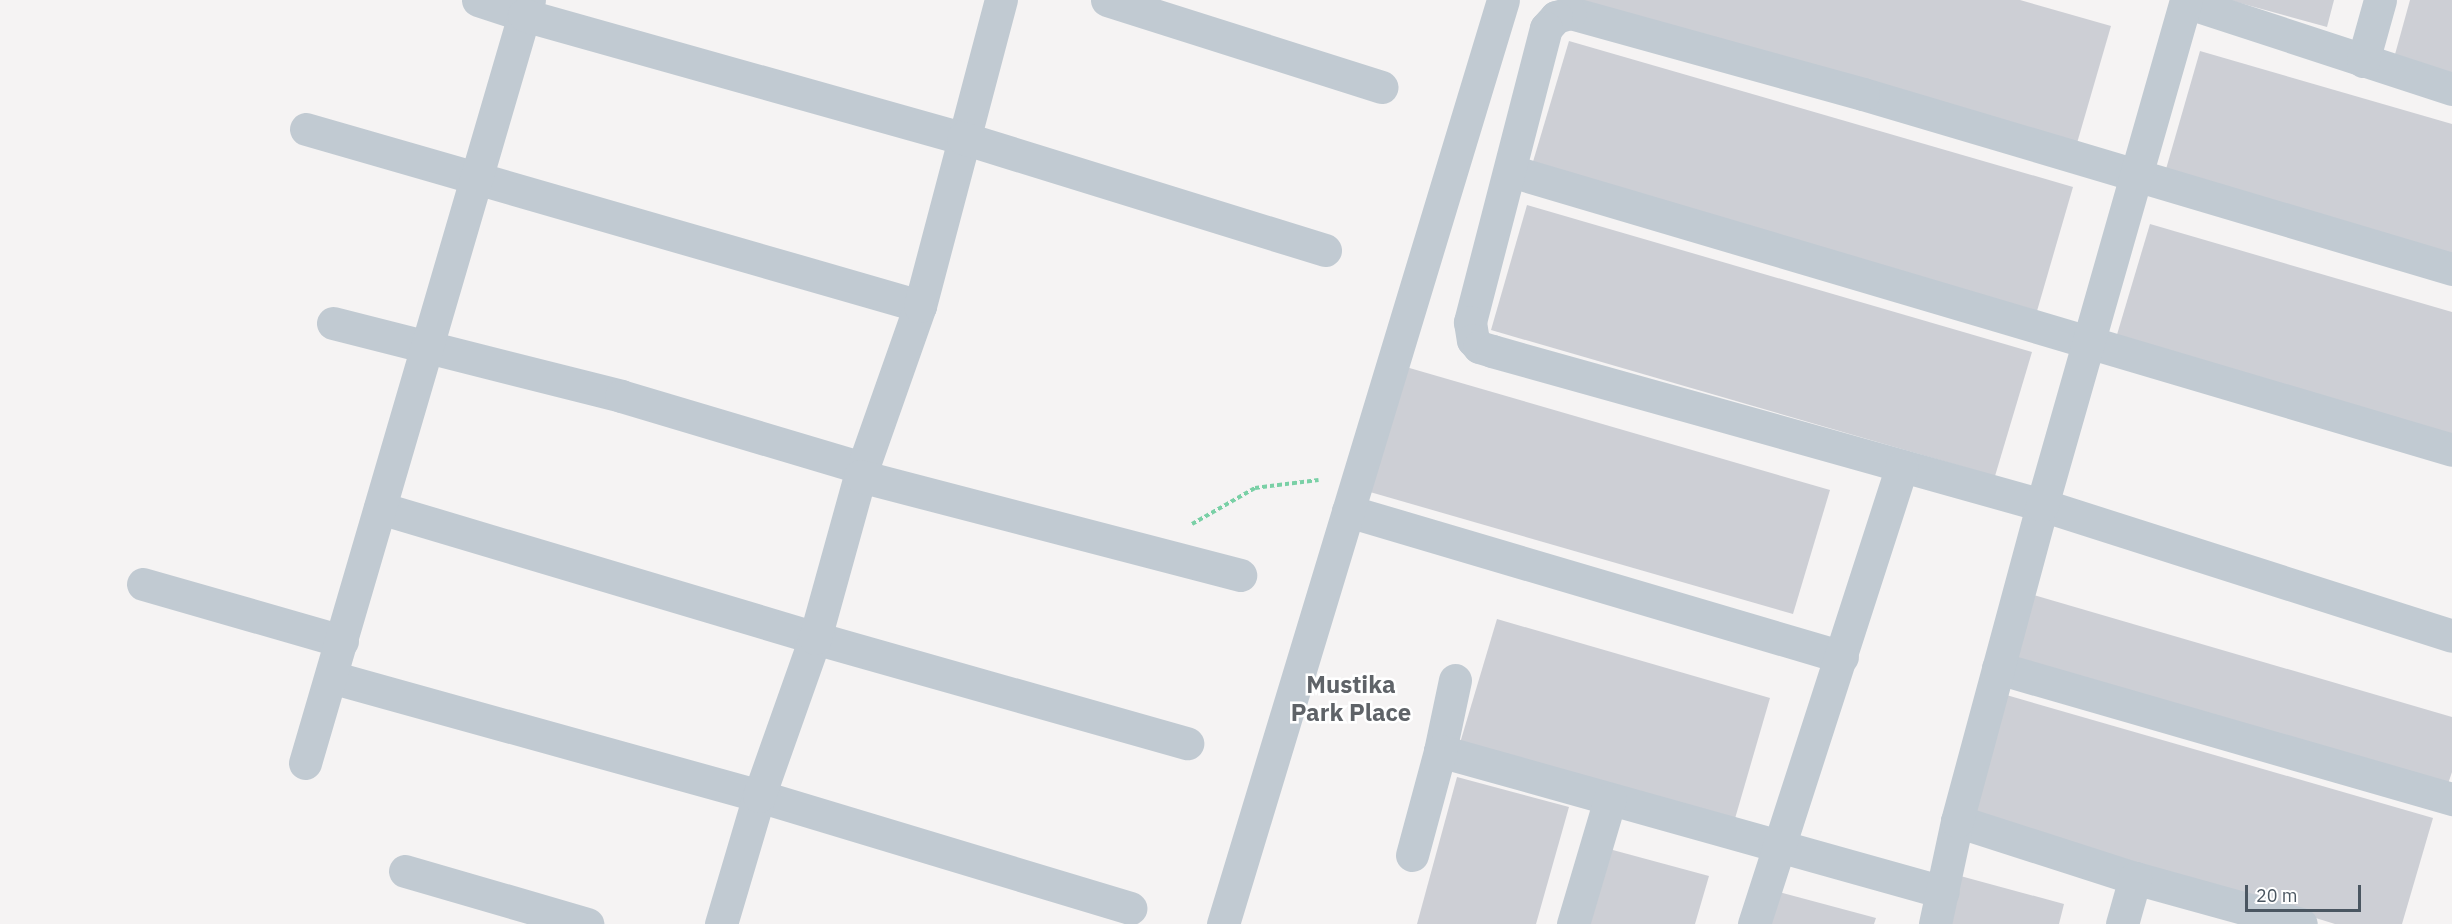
<!DOCTYPE html>
<style>
body{margin:0}
#map{position:relative;width:2452px;height:924px;overflow:hidden;background:#f5f3f3;font-family:"IBM Plex Sans",sans-serif}
div>[style]{position:absolute}
.building>*{inset:0;background:#cdcfd5}
.path>*{height:4px;margin-top:-2px;transform-origin:0;background:repeating-linear-gradient(90deg,#7ad0a6 0 4.5px,transparent 0 7.5px)}
.minor>*{height:33px;margin:-16.5px;padding:0 16.5px;transform-origin:16.5px;border-radius:16.5px;background:#c1cad2}
span{translate:-50% -50%;white-space:nowrap;text-align:center;line-height:1.15;-webkit-text-stroke:5px #fff;paint-order:stroke}
.quarter-label{font-size:24px;color:#5f6368;font-weight:700}
.scale{position:absolute;left:2245px;top:885px;width:116px;height:27px;box-sizing:border-box;border:3px solid #4a5661;border-top:0;padding-left:8px;font-size:18px;line-height:21px;white-space:nowrap;color:#4a5661;-webkit-text-stroke:4px #fff;paint-order:stroke}
</style>
<div id="map">
<div class="building">
<i style="clip-path:polygon(1572px 0,2020px 0,2111px 26px,2075px 150px)"></i>
<i style="clip-path:polygon(2229px 0,2334px 0,2327px 27px)"></i>
<i style="clip-path:polygon(2410px 0,2452px 0,2452px 74px,2394px 58px)"></i>
<i style="clip-path:polygon(1569px 41px,2073px 187px,2037px 311px,1532px 165px)"></i>
<i style="clip-path:polygon(2200px 51px,2452px 124px,2452px 259px,2164px 176px)"></i>
<i style="clip-path:polygon(1527px 205px,2032px 352px,1995px 476px,1491px 330px)"></i>
<i style="clip-path:polygon(2150px 224px,2452px 312px,2452px 447px,2113px 348px)"></i>
<i style="clip-path:polygon(1406px 367px,1830px 490px,1793px 614px,1370px 492px)"></i>
<i style="clip-path:polygon(2030px 594px,2452px 717px,2452px 772px,2447px 787px,2010px 660px)"></i>
<i style="clip-path:polygon(1497px 619px,1770px 698px,1734px 822px,1460px 743px)"></i>
<i style="clip-path:polygon(1996px 692px,2433px 818px,2402px 924px,2335px 924px,1965px 809px)"></i>
<i style="clip-path:polygon(1457px 777px,1569px 807px,1536px 924px,1417px 924px)"></i>
<i style="clip-path:polygon(1598px 846px,1709px 876px,1695px 924px,1576px 924px)"></i>
<i style="clip-path:polygon(1953px 874px,2064px 904px,2059px 924px,1940px 924px)"></i>
<i style="clip-path:polygon(1764px 888px,1876px 918px,1874px 924px,1755px 924px)"></i>
</div>
<div class="path">
<i style="left:1192px;top:524px;width:73px;rotate:-29.7deg"></i>
<i style="left:1255px;top:488px;width:64px;rotate:-7.2deg"></i>
</div>
<div class="minor">
<i style="left:478px;top:0;width:48px;rotate:18.1deg"></i>
<i style="left:524px;top:15px;width:16px;rotate:-72deg"></i>
<i style="left:1107px;top:0;width:288px;rotate:17.6deg"></i>
<i style="left:2186px;top:2px;width:280px;rotate:18.1deg"></i>
<i style="left:2363px;top:61px;width:63px;rotate:-74.4deg"></i>
<i style="left:306px;top:129px;width:639px;rotate:16.08deg"></i>
<i style="left:1511px;top:171px;width:981px;rotate:16.51deg"></i>
<i style="left:2452px;top:269px;width:614px;rotate:-163.45deg"></i>
<i style="left:1863px;top:94px;width:304px;rotate:-164.5deg"></i>
<i style="left:1570px;top:13px;width:15px;rotate:164deg"></i>
<i style="left:1556px;top:17px;width:15px;rotate:132deg"></i>
<i style="left:1546px;top:28px;width:304px;rotate:104.5deg"></i>
<i style="left:1470px;top:322px;width:18px;rotate:81deg"></i>
<i style="left:1473px;top:340px;width:9px;rotate:49deg"></i>
<i style="left:1479px;top:347px;width:14px;rotate:17deg"></i>
<i style="left:1492px;top:351px;width:571px;rotate:15.64deg"></i>
<i style="left:2042px;top:505px;width:430px;rotate:17.7deg"></i>
<i style="left:333px;top:323px;width:297px;rotate:14.2deg"></i>
<i style="left:621px;top:396px;width:252px;rotate:16.6deg"></i>
<i style="left:860px;top:476px;width:180px;rotate:-70.6deg"></i>
<i style="left:920px;top:306px;width:317px;rotate:-75.2deg"></i>
<i style="left:380px;top:508px;width:454px;rotate:16.6deg"></i>
<i style="left:815px;top:638px;width:387px;rotate:15.8deg"></i>
<i style="left:1348px;top:511px;width:515px;rotate:16.46deg"></i>
<i style="left:143px;top:584px;width:207px;rotate:16deg"></i>
<i style="left:1998px;top:668px;width:473px;rotate:16.1deg"></i>
<i style="left:331px;top:677px;width:444px;rotate:15.5deg"></i>
<i style="left:759px;top:796px;width:388px;rotate:16.8deg"></i>
<i style="left:1455px;top:680px;width:73px;rotate:101.9deg"></i>
<i style="left:1440px;top:751px;width:522px;rotate:15.66deg"></i>
<i style="left:305px;top:763px;width:779px;rotate:-73.68deg"></i>
<i style="left:524px;top:15px;width:456px;rotate:15.7deg"></i>
<i style="left:963px;top:138px;width:379px;rotate:17.2deg"></i>
<i style="left:1957px;top:821px;width:187px;rotate:17.8deg"></i>
<i style="left:2135px;top:878px;width:172px;rotate:15.5deg"></i>
<i style="left:1412px;top:855px;width:108px;rotate:-74.9deg"></i>
<i style="left:405px;top:871px;width:190px;rotate:16.2deg"></i>
<i style="left:721px;top:924px;width:134px;rotate:-73.5deg"></i>
<i style="left:759px;top:796px;width:168px;rotate:-70.5deg"></i>
<i style="left:815px;top:638px;width:168px;rotate:-74.5deg"></i>
<i style="left:860px;top:476px;width:393px;rotate:14.6deg"></i>
<i style="left:1223px;top:924px;width:965px;rotate:-73.14deg"></i>
<i style="left:1573px;top:924px;width:130px;rotate:-73.5deg"></i>
<i style="left:1754px;top:924px;width:481px;rotate:-72.1deg"></i>
<i style="left:1935px;top:924px;width:105px;rotate:-77.9deg"></i>
<i style="left:1957px;top:821px;width:327px;rotate:-74.9deg"></i>
<i style="left:2042px;top:505px;width:525px;rotate:-74.08deg"></i>
<i style="left:2122px;top:924px;width:48px;rotate:-74.2deg"></i>
</div>
<div class="quarter-label">
<span style="left:1351px;top:699px">Mustika<br>Park Place</span>
</div>
<div class="scale">20 m</div>
</div>
